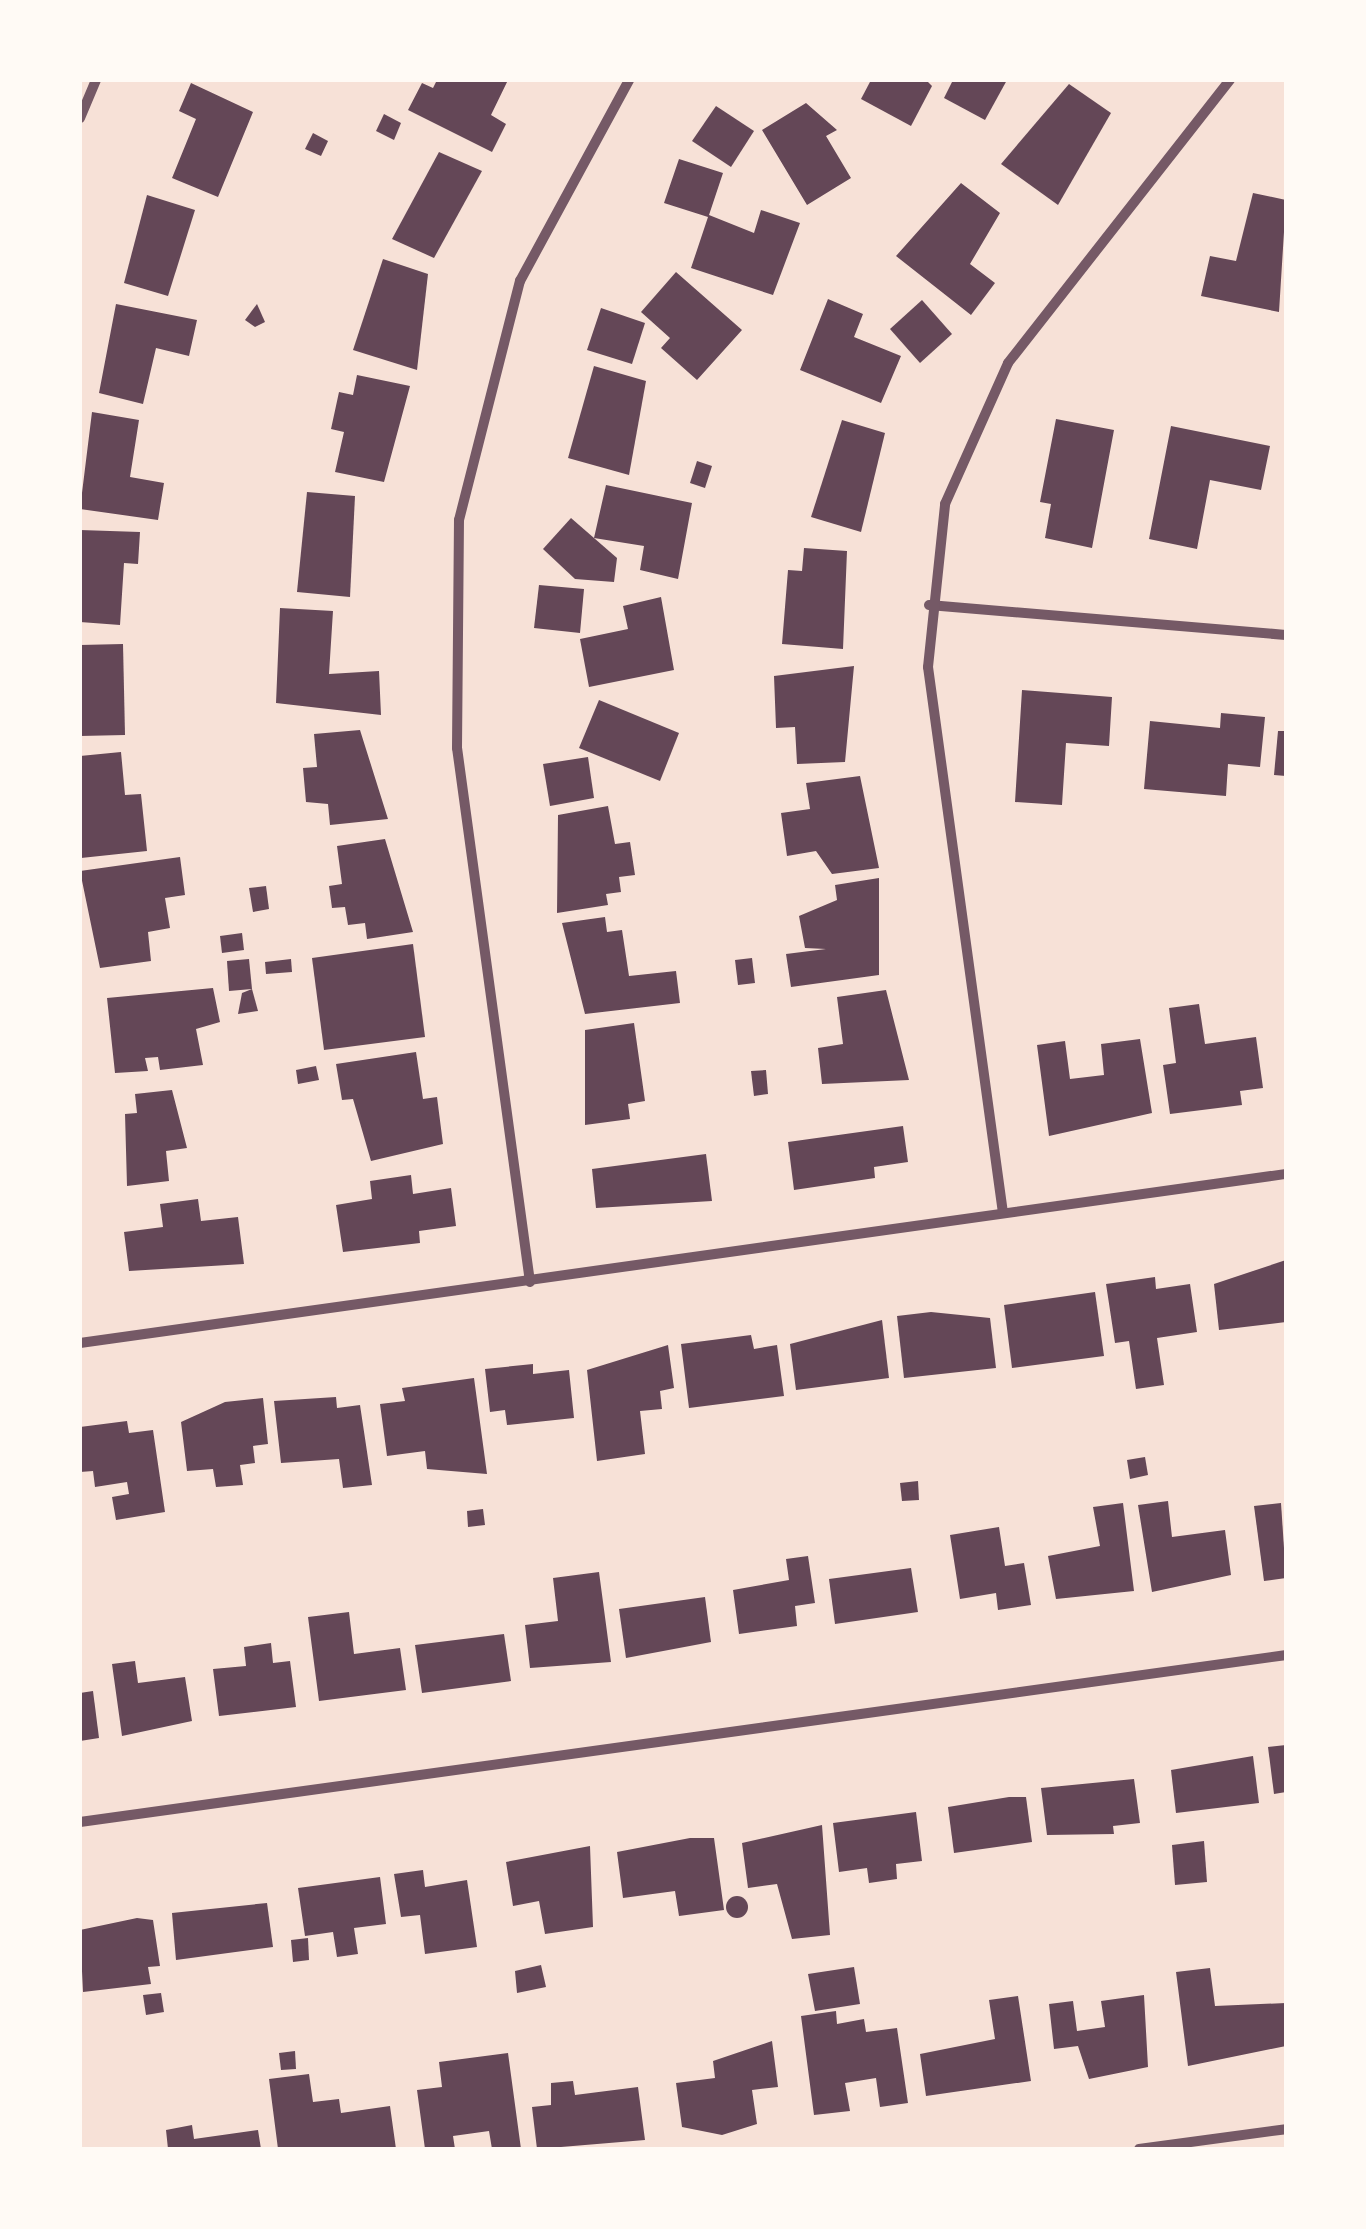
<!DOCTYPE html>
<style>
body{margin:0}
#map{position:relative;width:1366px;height:2229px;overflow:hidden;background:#f7e1d7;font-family:Figtree,sans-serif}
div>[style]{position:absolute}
.building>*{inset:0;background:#644757}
.round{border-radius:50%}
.minor>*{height:10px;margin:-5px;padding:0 5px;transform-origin:5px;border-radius:5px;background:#755966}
span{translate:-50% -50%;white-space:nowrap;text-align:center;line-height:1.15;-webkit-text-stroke:10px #fffaf5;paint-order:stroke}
.frame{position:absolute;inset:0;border:82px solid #fffaf5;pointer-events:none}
</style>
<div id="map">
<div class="building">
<i style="clip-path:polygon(437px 80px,508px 80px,491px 115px,506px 124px,492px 152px,408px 110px,422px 83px,433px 88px)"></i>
<i style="clip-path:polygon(871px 80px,926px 80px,932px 86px,911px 126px,861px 99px)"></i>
<i style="clip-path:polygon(953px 80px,1007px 80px,985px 120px,944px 98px)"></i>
<i style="clip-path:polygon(191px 83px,253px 112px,218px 197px,172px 178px,196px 119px,179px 111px)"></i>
<i style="clip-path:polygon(1069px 84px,1111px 113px,1058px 205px,1001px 164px)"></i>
<i style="clip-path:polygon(806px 103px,837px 130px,826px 136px,851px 178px,807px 205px,762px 130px)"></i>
<i style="clip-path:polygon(716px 106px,754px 131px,731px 167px,692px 141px)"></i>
<i style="clip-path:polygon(384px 114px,401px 123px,394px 140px,376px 131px)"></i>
<i style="clip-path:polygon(313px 133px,328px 141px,321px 156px,305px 149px)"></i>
<i style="clip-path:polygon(439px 152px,482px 171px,434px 258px,392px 239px)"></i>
<i style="clip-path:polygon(679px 159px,723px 173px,709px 215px,754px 233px,761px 210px,800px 223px,773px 295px,691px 268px,708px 217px,664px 203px)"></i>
<i style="clip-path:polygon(961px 183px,1000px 213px,970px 264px,995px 283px,971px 315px,896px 256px)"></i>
<i style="clip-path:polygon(1253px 193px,1286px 200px,1279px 312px,1201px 296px,1210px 256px,1236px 261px)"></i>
<i style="clip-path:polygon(147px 195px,195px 210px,168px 296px,124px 283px)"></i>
<i style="clip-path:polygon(383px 259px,428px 274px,417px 370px,353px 350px)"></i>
<i style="clip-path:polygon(676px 272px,742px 330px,697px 380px,661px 348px,670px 338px,641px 312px)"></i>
<i style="clip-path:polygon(828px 299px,863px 314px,854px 337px,901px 356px,881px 403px,800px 370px)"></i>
<i style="clip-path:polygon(922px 300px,952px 334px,920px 363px,890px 329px)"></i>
<i style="clip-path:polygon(116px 304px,197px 320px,189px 356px,156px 348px,143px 404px,99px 393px)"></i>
<i style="clip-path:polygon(257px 304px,265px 322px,255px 327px,245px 320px)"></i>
<i style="clip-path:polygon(601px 308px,645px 323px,632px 364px,587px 350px)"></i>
<i style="clip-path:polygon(594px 366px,646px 381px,629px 475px,568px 458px)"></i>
<i style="clip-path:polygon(357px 375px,410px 386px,384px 482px,335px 472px,344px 432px,331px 429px,339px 392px,353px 395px)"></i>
<i style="clip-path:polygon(92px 412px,139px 420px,130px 477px,164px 483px,158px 520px,80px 509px)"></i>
<i style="clip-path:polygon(1056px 419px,1114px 430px,1092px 548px,1045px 538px,1051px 504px,1040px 502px)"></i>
<i style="clip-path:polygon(842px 420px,885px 433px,861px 532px,811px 517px)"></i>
<i style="clip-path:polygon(1171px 426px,1270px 446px,1261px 490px,1210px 480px,1197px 549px,1149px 539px)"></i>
<i style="clip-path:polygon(697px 461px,712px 466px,705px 488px,690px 483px)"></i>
<i style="clip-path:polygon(606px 485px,692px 503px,678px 579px,640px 570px,644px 546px,594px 538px)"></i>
<i style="clip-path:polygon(307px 492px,355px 496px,350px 597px,297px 592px)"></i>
<i style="clip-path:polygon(571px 518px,617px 558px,614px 582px,575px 579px,543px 549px)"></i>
<i style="clip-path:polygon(80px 530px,140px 532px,138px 564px,124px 563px,120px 625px,80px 622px)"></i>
<i style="clip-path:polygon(804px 548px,847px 551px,843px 649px,782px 644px,788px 570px,802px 571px)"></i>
<i style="clip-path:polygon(539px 585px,584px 589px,580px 633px,534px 628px)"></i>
<i style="clip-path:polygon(661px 597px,674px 670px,589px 687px,580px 639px,628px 629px,623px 606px)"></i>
<i style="clip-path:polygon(280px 608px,333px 611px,329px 674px,379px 671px,381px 715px,276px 703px)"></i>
<i style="clip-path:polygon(123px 644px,125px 735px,80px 736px,80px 645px)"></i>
<i style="clip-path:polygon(854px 666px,845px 762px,797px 764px,795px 727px,776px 728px,774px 676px)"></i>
<i style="clip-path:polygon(1022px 690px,1112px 697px,1109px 746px,1066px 743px,1062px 805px,1015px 802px)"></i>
<i style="clip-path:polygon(599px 700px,679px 733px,660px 781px,579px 748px)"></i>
<i style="clip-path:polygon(1221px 713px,1265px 717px,1260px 767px,1228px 764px,1226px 796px,1144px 789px,1150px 721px,1220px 728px)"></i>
<i style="clip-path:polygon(360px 730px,388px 819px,330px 825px,328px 804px,306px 802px,303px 768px,317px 767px,314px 734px)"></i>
<i style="clip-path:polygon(1278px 731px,1286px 731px,1286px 776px,1274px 775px)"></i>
<i style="clip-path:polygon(121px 752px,125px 795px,141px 794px,147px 851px,81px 858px,80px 756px)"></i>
<i style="clip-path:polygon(588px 757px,594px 798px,550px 806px,543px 764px)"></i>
<i style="clip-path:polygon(860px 776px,879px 868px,832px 874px,816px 851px,787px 856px,781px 813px,810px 809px,806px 783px)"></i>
<i style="clip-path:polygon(608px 806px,615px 844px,630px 842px,635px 875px,619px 877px,621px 892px,606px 894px,608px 905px,557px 913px,558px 815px)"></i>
<i style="clip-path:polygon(385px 839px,413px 932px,367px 939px,365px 923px,348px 925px,345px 907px,332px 908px,329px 886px,342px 884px,337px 846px)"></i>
<i style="clip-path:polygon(180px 857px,185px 895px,165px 898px,170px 928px,148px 932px,151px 961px,100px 968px,80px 871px)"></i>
<i style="clip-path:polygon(879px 878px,879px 975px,791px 987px,786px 954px,826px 949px,805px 948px,799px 916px,837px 900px,835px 885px)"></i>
<i style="clip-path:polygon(266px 886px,269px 909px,253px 912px,249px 888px)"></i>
<i style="clip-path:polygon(605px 917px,607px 932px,622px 930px,629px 976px,676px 971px,680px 1003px,585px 1014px,562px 923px)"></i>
<i style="clip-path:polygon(242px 933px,244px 950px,222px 953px,220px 936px)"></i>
<i style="clip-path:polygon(413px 944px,425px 1037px,324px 1050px,312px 958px)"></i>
<i style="clip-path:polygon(752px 958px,755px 983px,738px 985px,735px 960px)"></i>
<i style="clip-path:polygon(249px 959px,252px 989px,229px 991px,227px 961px)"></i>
<i style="clip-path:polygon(291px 959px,292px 972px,266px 974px,265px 962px)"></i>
<i style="clip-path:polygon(213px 988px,220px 1022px,196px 1029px,203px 1065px,160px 1070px,158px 1057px,145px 1058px,148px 1071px,115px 1073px,107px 998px)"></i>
<i style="clip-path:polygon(252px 989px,258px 1011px,238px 1014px,242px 993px)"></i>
<i style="clip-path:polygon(886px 990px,909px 1080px,822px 1084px,818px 1048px,843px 1044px,837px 997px)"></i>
<i style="clip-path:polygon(1199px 1004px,1205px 1044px,1256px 1037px,1263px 1088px,1240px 1091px,1242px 1105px,1170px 1114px,1163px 1065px,1176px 1063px,1169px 1008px)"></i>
<i style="clip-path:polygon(634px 1023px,645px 1101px,628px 1104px,630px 1119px,585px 1125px,585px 1030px)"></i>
<i style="clip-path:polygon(1140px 1039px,1152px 1113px,1049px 1136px,1037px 1045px,1065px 1041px,1070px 1079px,1104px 1075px,1101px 1044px)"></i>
<i style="clip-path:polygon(416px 1052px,423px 1099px,437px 1097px,443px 1144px,371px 1161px,353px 1099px,342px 1100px,336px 1064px)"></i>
<i style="clip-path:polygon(316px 1066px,319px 1080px,298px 1084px,296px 1070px)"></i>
<i style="clip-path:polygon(766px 1070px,768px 1094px,754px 1096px,751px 1071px)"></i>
<i style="clip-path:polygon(172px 1090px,187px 1148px,166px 1151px,169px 1181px,127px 1186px,125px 1114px,137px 1113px,135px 1094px)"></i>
<i style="clip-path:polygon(903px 1126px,908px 1162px,874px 1167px,875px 1178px,794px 1190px,788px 1142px)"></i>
<i style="clip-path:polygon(706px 1154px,712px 1201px,596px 1208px,592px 1169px)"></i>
<i style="clip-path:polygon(411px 1175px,413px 1194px,451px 1188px,456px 1226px,419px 1231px,420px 1243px,343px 1252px,336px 1205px,372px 1199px,370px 1181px)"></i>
<i style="clip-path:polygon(198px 1199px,201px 1221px,238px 1217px,244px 1264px,129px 1271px,124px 1232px,163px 1227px,160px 1204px)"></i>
<i style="clip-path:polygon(1286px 1260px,1286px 1322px,1219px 1330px,1214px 1284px)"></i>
<i style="clip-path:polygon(1155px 1277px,1156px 1289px,1190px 1284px,1197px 1332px,1157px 1338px,1164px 1385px,1136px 1389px,1129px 1341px,1115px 1343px,1106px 1284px)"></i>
<i style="clip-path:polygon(1095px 1292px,1104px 1356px,1012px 1368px,1004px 1305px)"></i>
<i style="clip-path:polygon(931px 1312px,990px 1318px,996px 1368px,904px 1378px,897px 1316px)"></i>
<i style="clip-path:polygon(882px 1320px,889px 1378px,796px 1390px,790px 1344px)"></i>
<i style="clip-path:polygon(751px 1335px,754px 1349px,777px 1345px,784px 1396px,689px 1408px,681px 1344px)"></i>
<i style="clip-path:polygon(668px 1345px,674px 1388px,660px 1391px,662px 1409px,640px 1411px,645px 1454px,597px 1461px,587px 1370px)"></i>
<i style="clip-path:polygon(533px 1364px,533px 1374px,569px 1370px,574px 1418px,507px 1425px,505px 1410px,490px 1412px,485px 1369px)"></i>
<i style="clip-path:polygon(474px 1378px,487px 1474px,427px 1469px,425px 1451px,387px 1456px,380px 1404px,405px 1401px,402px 1388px)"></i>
<i style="clip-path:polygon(336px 1397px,337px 1408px,360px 1405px,372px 1485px,343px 1488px,339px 1459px,281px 1463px,274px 1401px)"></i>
<i style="clip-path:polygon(263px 1398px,268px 1444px,253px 1446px,255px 1463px,240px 1465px,243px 1485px,216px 1487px,213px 1469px,187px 1471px,181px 1422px,225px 1402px)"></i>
<i style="clip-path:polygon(127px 1421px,129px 1433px,153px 1430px,165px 1512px,116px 1520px,112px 1497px,129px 1494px,127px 1482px,95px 1487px,93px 1471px,80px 1472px,80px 1427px)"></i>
<i style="clip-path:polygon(1145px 1457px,1148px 1475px,1130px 1479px,1127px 1460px)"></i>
<i style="clip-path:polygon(918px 1481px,919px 1500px,902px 1501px,900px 1483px)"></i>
<i style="clip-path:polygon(1168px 1501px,1172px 1537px,1225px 1530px,1231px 1575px,1152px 1592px,1138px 1505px)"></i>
<i style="clip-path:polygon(1123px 1503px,1134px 1591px,1056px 1599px,1048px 1556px,1100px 1546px,1093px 1507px)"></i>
<i style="clip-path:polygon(1281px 1503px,1286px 1578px,1264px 1581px,1254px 1506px)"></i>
<i style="clip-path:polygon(483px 1509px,485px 1525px,468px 1527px,467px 1511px)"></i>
<i style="clip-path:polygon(999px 1527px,1005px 1566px,1024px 1563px,1031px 1605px,998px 1610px,996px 1593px,960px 1599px,950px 1535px)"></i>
<i style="clip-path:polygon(808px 1556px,815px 1603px,795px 1606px,797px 1626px,739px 1634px,733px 1590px,789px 1580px,786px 1559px)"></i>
<i style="clip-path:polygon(911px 1568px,918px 1612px,835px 1624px,829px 1579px)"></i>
<i style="clip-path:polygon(599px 1572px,611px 1662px,530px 1668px,525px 1625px,558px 1621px,553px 1578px)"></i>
<i style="clip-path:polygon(705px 1597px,711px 1642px,626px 1658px,619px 1609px)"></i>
<i style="clip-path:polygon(349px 1612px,354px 1654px,400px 1648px,406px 1690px,319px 1701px,308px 1617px)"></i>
<i style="clip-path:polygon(504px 1634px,511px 1681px,422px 1693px,415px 1645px)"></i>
<i style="clip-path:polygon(271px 1643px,273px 1663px,290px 1661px,296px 1707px,219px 1716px,213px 1669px,246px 1666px,244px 1647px)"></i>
<i style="clip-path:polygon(135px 1661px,138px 1683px,185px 1677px,192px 1721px,122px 1736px,112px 1664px)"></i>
<i style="clip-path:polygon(93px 1691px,99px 1738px,80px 1741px,80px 1693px)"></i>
<i style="clip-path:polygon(1286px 1745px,1286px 1792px,1274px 1794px,1268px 1747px)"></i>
<i style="clip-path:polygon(1253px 1756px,1259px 1803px,1176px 1813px,1171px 1770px)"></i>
<i style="clip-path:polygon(1134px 1779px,1140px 1823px,1113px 1826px,1114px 1834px,1047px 1835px,1041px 1788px)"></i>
<i style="clip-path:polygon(1009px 1797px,1026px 1797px,1032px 1842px,954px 1853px,948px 1807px)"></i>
<i style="clip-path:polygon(916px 1812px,922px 1861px,896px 1864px,897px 1879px,869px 1883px,867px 1868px,839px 1872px,833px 1823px)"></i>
<i style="clip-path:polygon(822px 1825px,830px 1935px,792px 1939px,777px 1884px,748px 1888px,742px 1843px)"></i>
<i style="clip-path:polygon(690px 1838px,714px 1838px,724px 1910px,679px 1916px,675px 1891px,623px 1898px,617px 1852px)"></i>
<i style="clip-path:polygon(1204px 1841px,1207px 1882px,1175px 1885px,1172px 1845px)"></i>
<i style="clip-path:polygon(590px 1846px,593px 1927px,545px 1934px,539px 1901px,513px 1906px,506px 1862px)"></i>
<i style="clip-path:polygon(423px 1870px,425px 1887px,467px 1880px,477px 1947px,425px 1954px,420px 1915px,401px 1917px,394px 1874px)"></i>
<i style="clip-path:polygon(380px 1877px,386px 1924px,354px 1928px,358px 1954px,337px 1957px,333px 1932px,305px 1936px,298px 1888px)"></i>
<i class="round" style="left:726px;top:1896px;width:22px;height:22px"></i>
<i style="clip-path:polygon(267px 1903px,273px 1947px,176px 1960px,172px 1913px)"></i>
<i style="clip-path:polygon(137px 1918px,153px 1920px,160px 1966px,148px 1967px,151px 1984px,83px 1992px,80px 1930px)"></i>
<i style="clip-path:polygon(308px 1938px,309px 1960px,293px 1962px,291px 1940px)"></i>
<i style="clip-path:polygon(541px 1965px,546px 1987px,517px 1993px,515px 1971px)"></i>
<i style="clip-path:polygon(854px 1967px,860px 2004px,815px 2011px,808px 1974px)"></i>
<i style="clip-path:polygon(1210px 1968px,1215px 2006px,1286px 2003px,1286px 2046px,1188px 2066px,1176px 1972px)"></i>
<i style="clip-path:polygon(161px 1993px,164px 2012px,146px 2015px,143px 1995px)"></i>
<i style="clip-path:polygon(1144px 1995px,1148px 2067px,1089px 2079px,1078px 2046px,1054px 2049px,1049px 2004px,1073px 2001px,1077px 2031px,1105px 2027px,1101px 2001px)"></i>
<i style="clip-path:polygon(1018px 1996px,1031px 2081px,926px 2096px,920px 2054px,995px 2039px,989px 2000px)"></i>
<i style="clip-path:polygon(836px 2011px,837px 2024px,864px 2019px,866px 2032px,897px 2028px,908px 2103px,880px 2107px,876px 2078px,845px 2083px,850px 2111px,814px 2115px,801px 2016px)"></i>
<i style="clip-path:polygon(772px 2041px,778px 2087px,752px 2090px,757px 2124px,722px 2135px,682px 2127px,676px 2083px,715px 2078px,713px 2061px)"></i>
<i style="clip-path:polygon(295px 2051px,296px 2069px,281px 2070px,279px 2053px)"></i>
<i style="clip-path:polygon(508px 2053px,521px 2149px,492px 2149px,489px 2131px,453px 2136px,455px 2149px,425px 2149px,417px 2090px,442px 2087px,439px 2062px)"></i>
<i style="clip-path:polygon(309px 2074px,313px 2102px,339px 2099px,341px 2113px,390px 2106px,396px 2149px,278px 2149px,269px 2079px)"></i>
<i style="clip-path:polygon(573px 2081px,575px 2095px,638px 2087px,645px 2140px,537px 2149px,532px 2107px,551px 2105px,551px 2083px)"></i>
<i style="clip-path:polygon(192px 2125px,194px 2139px,258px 2130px,261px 2149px,168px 2149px,166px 2130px)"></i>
</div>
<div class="minor">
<i style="left:80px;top:118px;width:41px;rotate:-67.2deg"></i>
<i style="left:929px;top:605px;width:358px;rotate:4.8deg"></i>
<i style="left:1003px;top:1213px;width:551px;rotate:-97.82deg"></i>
<i style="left:928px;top:667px;width:164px;rotate:-84deg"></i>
<i style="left:945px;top:504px;width:154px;rotate:-65.9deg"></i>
<i style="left:1008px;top:363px;width:360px;rotate:-51.9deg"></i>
<i style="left:530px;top:1282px;width:539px;rotate:-97.78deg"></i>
<i style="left:457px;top:748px;width:228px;rotate:-89.5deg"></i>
<i style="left:459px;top:520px;width:247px;rotate:-75.7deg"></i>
<i style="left:520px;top:281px;width:229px;rotate:-61.5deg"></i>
<i style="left:80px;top:1343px;width:1218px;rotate:-7.98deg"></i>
<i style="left:80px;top:1822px;width:1218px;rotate:-7.88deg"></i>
<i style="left:1139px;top:2149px;width:148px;rotate:-7.7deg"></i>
</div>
<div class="frame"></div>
</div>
